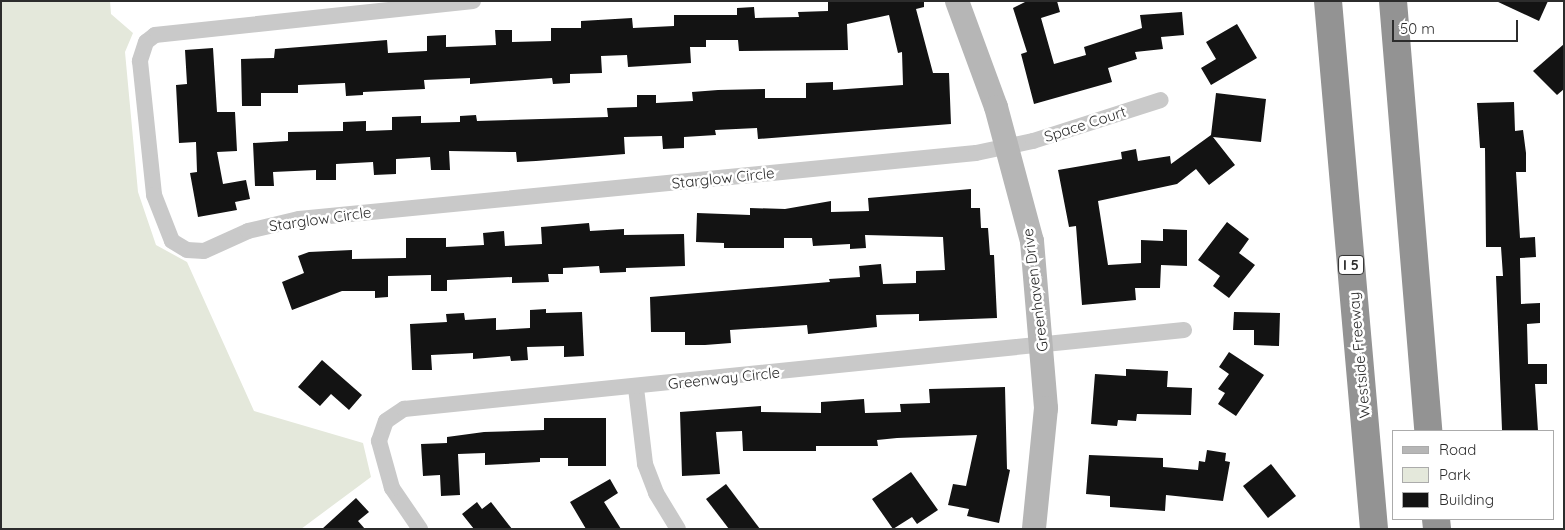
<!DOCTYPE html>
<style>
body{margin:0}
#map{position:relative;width:1565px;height:530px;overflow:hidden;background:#fff;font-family:Quicksand,sans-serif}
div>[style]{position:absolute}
.green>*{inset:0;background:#e4e8db}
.building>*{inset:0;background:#131313}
.street>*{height:16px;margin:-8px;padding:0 8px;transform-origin:8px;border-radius:8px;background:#c9c9c9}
.secondary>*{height:24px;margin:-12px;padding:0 12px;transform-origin:12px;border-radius:12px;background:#b6b6b6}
.highway>*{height:28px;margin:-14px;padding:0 14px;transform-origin:14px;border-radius:14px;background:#939393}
span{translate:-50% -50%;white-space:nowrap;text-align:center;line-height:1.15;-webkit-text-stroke:5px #fff;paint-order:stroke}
.shield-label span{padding:1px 4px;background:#fff;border:1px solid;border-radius:4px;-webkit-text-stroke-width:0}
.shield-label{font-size:14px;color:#2c2c2c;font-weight:700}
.street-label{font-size:15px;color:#2c2c2c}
.frame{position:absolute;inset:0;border:2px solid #2c2c2c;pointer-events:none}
.legend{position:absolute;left:1392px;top:430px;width:162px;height:90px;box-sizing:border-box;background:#fff;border:1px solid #ababab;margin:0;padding:6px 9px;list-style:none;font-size:15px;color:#2c2c2c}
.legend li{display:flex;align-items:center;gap:10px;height:25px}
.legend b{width:25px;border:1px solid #ababab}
.scale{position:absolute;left:1392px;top:20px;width:126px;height:22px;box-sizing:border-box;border:2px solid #2c2c2c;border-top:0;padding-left:6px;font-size:15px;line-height:18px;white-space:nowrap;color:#2c2c2c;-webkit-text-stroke:4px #fff;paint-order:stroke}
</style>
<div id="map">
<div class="green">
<i style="clip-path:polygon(1px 1px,110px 1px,111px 14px,133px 33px,125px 52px,138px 192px,156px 245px,187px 262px,254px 411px,363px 443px,371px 477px,301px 529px,1px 529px)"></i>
</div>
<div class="building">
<i style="clip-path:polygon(828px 1px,924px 1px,924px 7px,916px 9px,933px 73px,949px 73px,951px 124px,758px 139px,757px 128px,715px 130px,716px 135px,684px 137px,684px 148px,663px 149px,662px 136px,624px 137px,625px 154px,536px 161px,517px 162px,516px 152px,449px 151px,450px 170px,431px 170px,430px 157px,396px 159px,396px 174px,374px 175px,373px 162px,336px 164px,336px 180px,316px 180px,316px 170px,273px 172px,274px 186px,255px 186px,253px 143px,288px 141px,288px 132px,343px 131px,343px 122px,366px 121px,366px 131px,392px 130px,392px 117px,421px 116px,421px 123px,460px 122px,460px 116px,476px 115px,477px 121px,608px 117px,607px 108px,637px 107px,637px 95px,656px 95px,656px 103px,693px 101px,692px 92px,718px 90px,765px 89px,765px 98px,806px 98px,806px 83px,833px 82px,833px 90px,903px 85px,902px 52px,898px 53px,889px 15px,847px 24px,848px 50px,739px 51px,738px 40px,706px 40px,706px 47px,690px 47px,691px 63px,628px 67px,627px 55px,601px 56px,602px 73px,570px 74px,570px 83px,553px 84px,552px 78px,470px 84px,470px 78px,424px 80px,425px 89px,363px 92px,363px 95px,346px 96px,345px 83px,298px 85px,298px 93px,261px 93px,261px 106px,242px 106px,241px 59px,274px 58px,275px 49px,387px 40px,388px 53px,427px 51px,427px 36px,446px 35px,446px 47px,496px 45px,495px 30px,512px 30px,512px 42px,551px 41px,551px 28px,581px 28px,581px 21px,632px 18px,633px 28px,674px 26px,674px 15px,737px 15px,737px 8px,754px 7px,755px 18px,799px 17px,798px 12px,828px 11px)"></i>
<i style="clip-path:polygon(1027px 1px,1057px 1px,1060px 12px,1041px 18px,1054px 64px,1086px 55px,1084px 47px,1142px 28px,1140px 15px,1182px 12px,1184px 35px,1161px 37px,1163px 49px,1135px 52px,1137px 59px,1108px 68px,1112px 82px,1034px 104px,1021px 54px,1027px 52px,1013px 8px)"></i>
<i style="clip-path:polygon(1496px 1px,1548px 1px,1539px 21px)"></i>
<i style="clip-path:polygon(1237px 24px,1257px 58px,1211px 85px,1201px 68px,1216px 59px,1206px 42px)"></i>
<i style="clip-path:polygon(1564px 44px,1564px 89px,1557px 95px,1533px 71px)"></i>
<i style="clip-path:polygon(213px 48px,217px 112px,235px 112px,237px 151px,217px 152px,223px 184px,246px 180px,250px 199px,235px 202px,237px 210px,198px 217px,190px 173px,197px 172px,196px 142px,179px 143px,176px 85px,187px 84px,185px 50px)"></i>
<i style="clip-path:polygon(1216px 93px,1266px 99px,1261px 142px,1213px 137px,1235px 165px,1209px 185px,1196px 169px,1177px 184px,1098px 201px,1108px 265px,1141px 263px,1141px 240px,1163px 241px,1163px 229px,1187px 230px,1187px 266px,1161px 265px,1160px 288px,1135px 288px,1136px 300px,1082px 305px,1076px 226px,1069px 227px,1058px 170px,1122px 159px,1121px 152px,1136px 149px,1138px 161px,1170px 156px,1171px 164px,1211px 135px)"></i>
<i style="clip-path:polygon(1514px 102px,1515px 131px,1523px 130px,1526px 153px,1526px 172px,1516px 172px,1520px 238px,1535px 237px,1536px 257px,1520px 258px,1521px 304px,1540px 303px,1540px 323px,1527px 324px,1528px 364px,1547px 364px,1547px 384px,1535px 384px,1538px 431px,1502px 430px,1496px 276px,1503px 276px,1501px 247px,1486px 247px,1485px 148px,1480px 148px,1477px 103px)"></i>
<i style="clip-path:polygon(971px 189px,971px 208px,980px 208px,981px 228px,988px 228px,990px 255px,994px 255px,997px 318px,919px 321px,919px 314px,876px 315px,877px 327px,808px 334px,807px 325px,730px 330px,731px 343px,705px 345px,685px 345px,685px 332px,651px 332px,650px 297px,830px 282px,829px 279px,860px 277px,859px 266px,881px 264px,883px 284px,916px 283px,916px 271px,945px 270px,943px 237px,865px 235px,866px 248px,850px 249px,850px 244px,813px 246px,812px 238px,784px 238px,784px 248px,724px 248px,724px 243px,696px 242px,697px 213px,750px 215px,750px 208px,785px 209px,831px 201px,831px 212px,869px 211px,868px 198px)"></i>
<i style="clip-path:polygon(1227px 222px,1249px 239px,1239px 253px,1255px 265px,1229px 298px,1213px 286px,1220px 276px,1198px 260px)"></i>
<i style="clip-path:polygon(589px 223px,590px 231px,624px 229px,624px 235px,684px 234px,685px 266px,626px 268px,626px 272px,600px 273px,599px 266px,563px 268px,563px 274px,548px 274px,549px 282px,512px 283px,512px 277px,447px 280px,447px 291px,431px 291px,431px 275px,388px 276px,388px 297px,375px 298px,375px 291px,342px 291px,292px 310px,282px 282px,304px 273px,298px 256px,309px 252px,352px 250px,352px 259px,406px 258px,406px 238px,446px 238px,446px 247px,484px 245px,483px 233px,504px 231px,505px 246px,542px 244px,541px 227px)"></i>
<i style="clip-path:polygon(546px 309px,546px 313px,582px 312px,584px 356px,564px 357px,564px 346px,527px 347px,528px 360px,511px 361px,510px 356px,473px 359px,473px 353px,431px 355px,432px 370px,412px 370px,410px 324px,447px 322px,446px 314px,464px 313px,465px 320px,496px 318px,496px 330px,530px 328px,530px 310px)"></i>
<i style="clip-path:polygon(1234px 312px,1280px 313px,1279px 346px,1254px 345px,1254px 330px,1233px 330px)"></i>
<i style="clip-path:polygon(1229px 352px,1264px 375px,1236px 416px,1218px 404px,1225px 393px,1218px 389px,1229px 374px,1219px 367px)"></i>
<i style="clip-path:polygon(322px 360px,362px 395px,349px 410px,331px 394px,320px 406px,298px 387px)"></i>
<i style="clip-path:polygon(1126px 369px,1168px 371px,1167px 387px,1192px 388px,1191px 415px,1137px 414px,1136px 421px,1118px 420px,1117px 426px,1091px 424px,1095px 374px,1126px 376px)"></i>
<i style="clip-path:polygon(1005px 387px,1007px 469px,1010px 470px,999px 523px,967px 516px,969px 509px,948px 505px,953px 484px,966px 486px,977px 435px,897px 438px,877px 440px,878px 446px,816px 446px,816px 451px,743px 451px,742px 431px,716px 432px,720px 474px,682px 476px,680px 412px,761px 406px,761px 412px,821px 413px,821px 402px,864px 399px,865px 413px,901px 412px,900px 404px,930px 403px,929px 389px)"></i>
<i style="clip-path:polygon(544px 418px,606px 418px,606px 466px,568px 466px,568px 458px,540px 458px,540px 462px,485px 465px,485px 453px,458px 454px,460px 495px,441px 496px,440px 475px,423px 476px,421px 444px,447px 443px,447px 437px,484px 432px,544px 430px)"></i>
<i style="clip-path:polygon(1207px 450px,1226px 453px,1225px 461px,1230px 462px,1223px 501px,1166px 495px,1165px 511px,1110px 507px,1110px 496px,1086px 494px,1089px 455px,1163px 458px,1163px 467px,1198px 470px,1199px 461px,1205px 462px)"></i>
<i style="clip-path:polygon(1271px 464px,1296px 496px,1268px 518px,1243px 486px)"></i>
<i style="clip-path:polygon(911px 472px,938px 510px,917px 524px,912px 517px,893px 529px,872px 499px)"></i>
<i style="clip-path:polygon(610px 479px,618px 493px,604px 502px,621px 529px,586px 529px,570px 502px)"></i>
<i style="clip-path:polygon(726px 484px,760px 529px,729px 529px,706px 499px)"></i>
<i style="clip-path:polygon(356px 498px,369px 512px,358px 521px,365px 529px,322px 529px)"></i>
<i style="clip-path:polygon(477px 502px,482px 509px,491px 502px,512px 529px,474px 529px,462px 514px)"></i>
</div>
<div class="street">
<i style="left:473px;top:1px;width:320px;rotate:173.9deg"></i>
<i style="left:155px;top:35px;width:11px;rotate:142deg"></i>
<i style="left:146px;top:42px;width:20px;rotate:108deg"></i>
<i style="left:140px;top:61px;width:135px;rotate:84deg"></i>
<i style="left:154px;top:195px;width:49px;rotate:68.6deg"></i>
<i style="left:172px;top:241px;width:17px;rotate:31deg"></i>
<i style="left:187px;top:250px;width:17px;rotate:3deg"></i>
<i style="left:204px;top:251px;width:48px;rotate:-24.4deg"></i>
<i style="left:248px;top:231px;width:52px;rotate:-13.2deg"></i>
<i style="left:299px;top:219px;width:680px;rotate:-5.57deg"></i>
<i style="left:976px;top:153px;width:58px;rotate:-11.9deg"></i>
<i style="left:1033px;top:141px;width:134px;rotate:-17.8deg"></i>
<i style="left:636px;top:388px;width:77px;rotate:83.2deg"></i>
<i style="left:645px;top:464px;width:31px;rotate:69deg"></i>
<i style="left:656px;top:493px;width:42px;rotate:58.6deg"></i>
<i style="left:420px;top:529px;width:50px;rotate:-124.3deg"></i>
<i style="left:392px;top:488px;width:49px;rotate:-105.5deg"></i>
<i style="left:379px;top:441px;width:21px;rotate:-71deg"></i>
<i style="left:386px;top:421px;width:22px;rotate:-34deg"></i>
<i style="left:404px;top:409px;width:784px;rotate:-5.78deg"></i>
</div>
<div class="secondary">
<i style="left:957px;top:1px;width:113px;rotate:69.8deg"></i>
<i style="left:996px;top:107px;width:139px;rotate:75deg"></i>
<i style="left:1032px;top:241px;width:168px;rotate:85.2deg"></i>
<i style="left:1046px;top:408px;width:122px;rotate:95.7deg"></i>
</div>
<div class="highway">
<i style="left:1328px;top:1px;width:530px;rotate:85.02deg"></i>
<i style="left:1393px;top:1px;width:431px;rotate:85.3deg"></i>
<i style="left:1436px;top:519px;width:10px;rotate:84deg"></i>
</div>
<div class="shield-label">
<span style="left:1351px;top:265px">I 5</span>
</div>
<div class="street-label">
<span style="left:1085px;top:124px;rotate:-18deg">Space Court</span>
<span style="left:723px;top:178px;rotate:-6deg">Starglow Circle</span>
<span style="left:320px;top:219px;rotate:-8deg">Starglow Circle</span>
<span style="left:1035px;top:290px;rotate:-97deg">Greenhaven Drive</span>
<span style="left:1359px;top:355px;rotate:-95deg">Westside Freeway</span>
<span style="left:724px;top:378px;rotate:-6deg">Greenway Circle</span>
</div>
<div class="frame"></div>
<ul class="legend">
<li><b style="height:6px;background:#b6b6b6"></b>Road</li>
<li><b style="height:14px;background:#e4e8db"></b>Park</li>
<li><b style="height:14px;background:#131313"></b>Building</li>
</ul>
<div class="scale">50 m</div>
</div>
